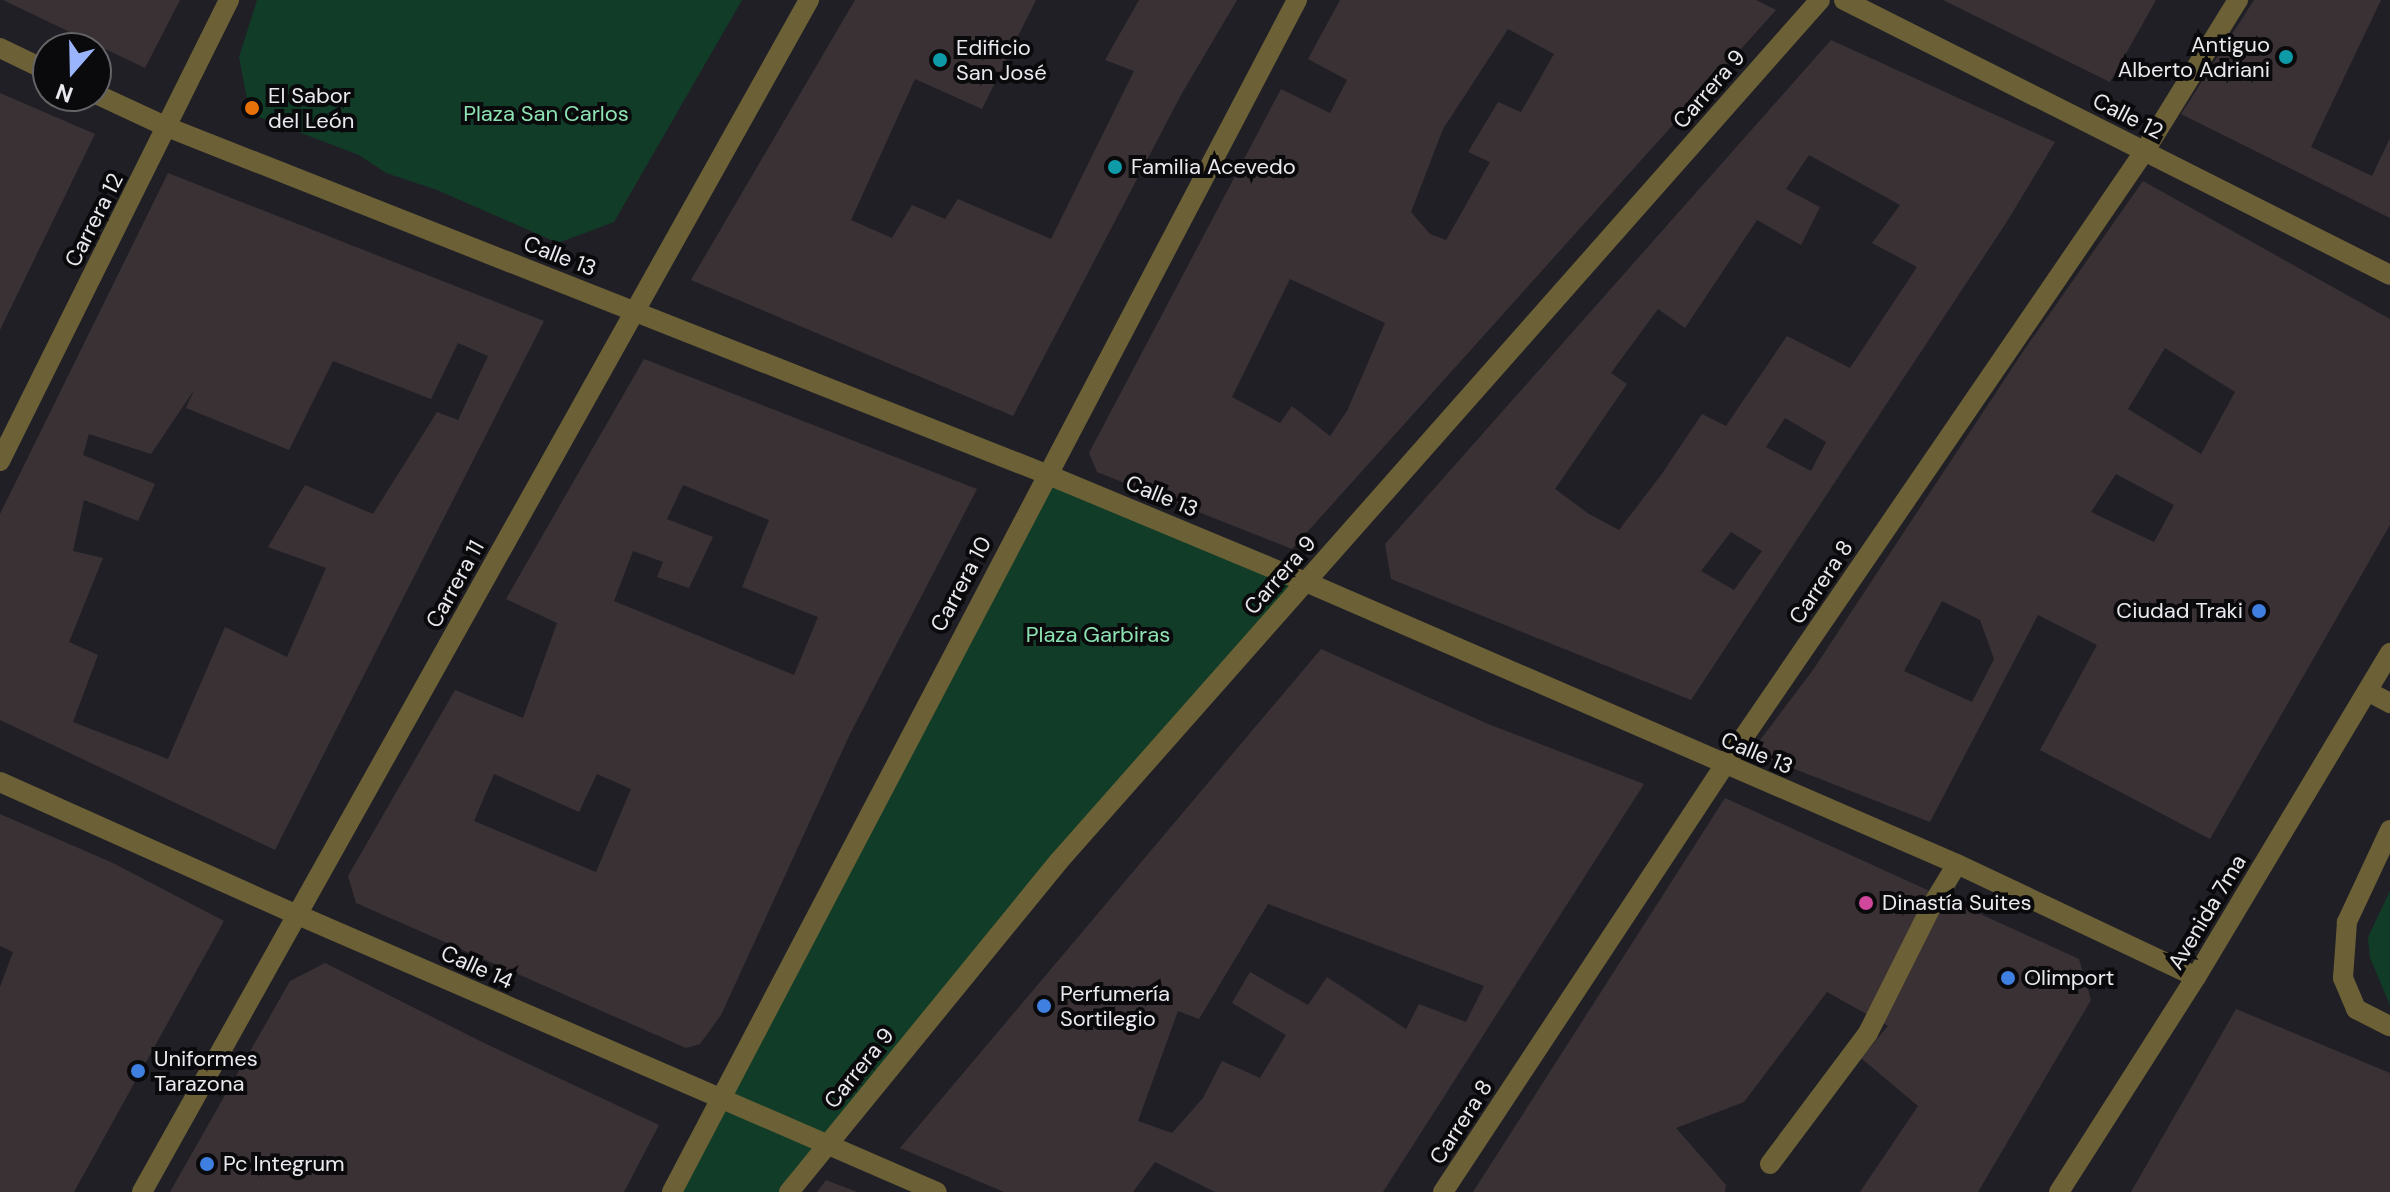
<!DOCTYPE html>
<meta charset="utf-8">
<style>
body{margin:0}
#map{position:relative;width:2390px;height:1192px;overflow:hidden;background:#201f26;font-family:"DM Sans",sans-serif}
div>[style]{position:absolute}
.green>*{inset:0;background:#113c27}
.building>*{inset:0;background:#3a3134}
.minor>*{height:20px;margin:-10px;padding:0 10px;transform-origin:10px;border-radius:10px;background:#6c6036}
.dots>*{width:22px;height:22px;translate:-50% -50%;box-sizing:border-box;border:4px solid #0a090c;border-radius:50%}
span{translate:-50% -50%;white-space:nowrap;text-align:center;line-height:1.15;-webkit-text-stroke:8px #0a090c;paint-order:stroke}
.poi-label{font-size:22px;color:#eae9ee}
.right{translate:-100% -50%;text-align:right}
.left{translate:0 -50%;text-align:left}
.street-label{font-size:22px;color:#eae9ee}
.park-label{font-size:22px;color:#8de3b3}
.north{position:absolute;left:32px;top:32px;width:80px;height:80px;box-sizing:border-box;background:#0a090c;border:2px solid #646366;border-radius:50%;rotate:200deg;font-size:22px;font-weight:700;line-height:32px;text-align:center;color:#eae9ee}
.north::after{content:'';display:block;margin:auto;width:28px;height:36px;background:#9ab5fd;clip-path:polygon(50% 0,100% 100%,50% 72%,0 100%)}
</style>
<div id="map">
<div class="green">
<i style="clip-path:polygon(257px 0,742px 0,614px 222px,558px 243px,437px 190px,386px 173px,359px 155px,259px 117px,247px 99px,239px 57px)"></i>
<i style="clip-path:polygon(1046px 474px,1306px 582px,789px 1192px,672px 1192px)"></i>
<i style="clip-path:polygon(2390px 891px,2390px 1005px,2370px 958px,2368px 937px)"></i>
</div>
<div class="building">
<i style="clip-path:polygon(3px 0,180px 0,145px 68px)"></i>
<i style="clip-path:polygon(855px 0,1036px 0,982px 109px,915px 79px,851px 220px,892px 238px,912px 205px,945px 219px,958px 199px,1051px 239px,1134px 71px,1105px 60px,1139px 0,1237px 0,1181px 95px,1013px 416px,691px 280px)"></i>
<i style="clip-path:polygon(evenodd,1340px 0,1756px 0,1776px 10px,1292px 549px,1097px 472px,1089px 453px,1281px 89px,1330px 113px,1347px 80px,1308px 59px,1340px 0,1508px 29px,1554px 54px,1521px 112px,1498px 102px,1468px 152px,1490px 162px,1446px 240px,1430px 234px,1411px 212px,1443px 129px,1508px 29px,1340px 0,1290px 279px,1385px 323px,1347px 411px,1330px 436px,1292px 406px,1280px 423px,1232px 397px,1290px 279px)"></i>
<i style="clip-path:polygon(1943px 0,2156px 0,2110px 82px)"></i>
<i style="clip-path:polygon(2254px 0,2381px 0,2311px 147px,2372px 176px,2390px 138px,2390px 218px,2181px 114px)"></i>
<i style="clip-path:polygon(evenodd,1831px 40px,2055px 142px,2006px 223px,1691px 700px,1391px 579px,1385px 544px,1831px 40px,1809px 155px,1900px 205px,1872px 243px,1917px 267px,1850px 368px,1787px 336px,1726px 426px,1702px 414px,1661px 475px,1619px 530px,1589px 514px,1555px 489px,1627px 384px,1611px 373px,1658px 309px,1685px 328px,1757px 220px,1801px 245px,1820px 207px,1786px 189px,1809px 155px,1831px 40px,1785px 418px,1826px 442px,1811px 471px,1766px 447px,1785px 418px,1831px 40px,1731px 532px,1762px 551px,1734px 590px,1701px 571px,1731px 532px)"></i>
<i style="clip-path:polygon(0 93px,95px 134px,0 330px)"></i>
<i style="clip-path:polygon(evenodd,168px 173px,544px 321px,275px 850px,0 720px,0 514px,168px 173px,458px 343px,488px 356px,458px 420px,437px 412px,373px 514px,305px 485px,268px 547px,326px 568px,287px 657px,225px 627px,168px 759px,73px 722px,98px 655px,69px 642px,103px 558px,73px 551px,84px 500px,138px 521px,155px 484px,83px 455px,89px 434px,151px 454px,194px 390px,186px 408px,289px 450px,333px 361px,431px 399px,458px 343px)"></i>
<i style="clip-path:polygon(evenodd,2143px 181px,2390px 319px,2390px 525px,2210px 839px,2040px 750px,2097px 645px,2038px 615px,1930px 822px,1751px 752px,1813px 670px,2024px 350px,2143px 181px,2165px 348px,2235px 392px,2201px 454px,2128px 409px,2165px 348px,2143px 181px,2116px 474px,2174px 505px,2154px 542px,2091px 512px,2116px 474px,2143px 181px,1942px 601px,1980px 620px,1994px 659px,1972px 702px,1904px 671px,1942px 601px)"></i>
<i style="clip-path:polygon(evenodd,644px 359px,977px 489px,850px 734px,721px 1015px,700px 1044px,686px 1048px,356px 903px,348px 876px,455px 690px,523px 718px,557px 623px,506px 599px,644px 359px,683px 485px,769px 520px,742px 587px,818px 617px,794px 675px,614px 601px,633px 551px,663px 562px,657px 577px,689px 588px,713px 537px,667px 519px,683px 485px,644px 359px,494px 774px,579px 812px,597px 774px,631px 789px,596px 872px,474px 821px,494px 774px)"></i>
<i style="clip-path:polygon(evenodd,1321px 649px,1488px 724px,1644px 784px,1383px 1192px,1215px 1192px,1155px 1162px,1133px 1192px,1004px 1192px,900px 1148px,1321px 649px,1268px 904px,1484px 986px,1466px 1022px,1419px 1004px,1406px 1029px,1327px 977px,1308px 1005px,1250px 972px,1232px 1003px,1286px 1035px,1260px 1078px,1222px 1061px,1203px 1098px,1172px 1133px,1138px 1121px,1178px 1011px,1199px 1019px,1268px 904px)"></i>
<i style="clip-path:polygon(1725px 798px,2079px 959px,2091px 1000px,1978px 1192px,1860px 1192px,1918px 1106px,1861px 1058px,1888px 1026px,1827px 992px,1744px 1102px,1676px 1128px,1726px 1185px,1725px 1192px,1473px 1192px)"></i>
<i style="clip-path:polygon(0 814px,113px 863px,224px 921px,74px 1192px,0 1192px,0 987px,13px 952px,0 946px)"></i>
<i style="clip-path:polygon(325px 963px,482px 1042px,659px 1125px,624px 1192px,170px 1192px,290px 981px)"></i>
<i style="clip-path:polygon(2236px 1009px,2390px 1073px,2390px 1192px,2131px 1192px)"></i>
<i style="clip-path:polygon(826px 1180px,857px 1192px,817px 1192px)"></i>
</div>
<div class="minor">
<i style="left:1844px;top:0;width:611px;rotate:26.73deg"></i>
<i style="left:0;top:48px;width:53px;rotate:25.6deg"></i>
<i style="left:96px;top:94px;width:78px;rotate:24.9deg"></i>
<i style="left:167px;top:127px;width:945px;rotate:21.54deg"></i>
<i style="left:1046px;top:474px;width:282px;rotate:22.6deg"></i>
<i style="left:1306px;top:582px;width:709px;rotate:23.42deg"></i>
<i style="left:1957px;top:864px;width:264px;rotate:25.3deg"></i>
<i style="left:0;top:461px;width:515px;rotate:-63.58deg"></i>
<i style="left:2369px;top:692px;width:24px;rotate:28deg"></i>
<i style="left:0;top:782px;width:326px;rotate:24.1deg"></i>
<i style="left:298px;top:915px;width:696px;rotate:23.44deg"></i>
<i style="left:2390px;top:830px;width:102px;rotate:115.1deg"></i>
<i style="left:2347px;top:922px;width:56px;rotate:94.1deg"></i>
<i style="left:2343px;top:978px;width:34px;rotate:67deg"></i>
<i style="left:2356px;top:1009px;width:38px;rotate:27deg"></i>
<i style="left:1770px;top:1164px;width:164px;rotate:-53.2deg"></i>
<i style="left:1868px;top:1033px;width:141px;rotate:-63.4deg"></i>
<i style="left:1931px;top:907px;width:50px;rotate:-58.8deg"></i>
<i style="left:142px;top:1192px;width:1366px;rotate:-60.77deg"></i>
<i style="left:672px;top:1192px;width:1346px;rotate:-62.33deg"></i>
<i style="left:789px;top:1192px;width:427px;rotate:-50.8deg"></i>
<i style="left:1059px;top:861px;width:1149px;rotate:-48.53deg"></i>
<i style="left:1443px;top:1192px;width:510px;rotate:-56.59deg"></i>
<i style="left:1724px;top:766px;width:744px;rotate:-55.63deg"></i>
<i style="left:2144px;top:152px;width:179px;rotate:-58.3deg"></i>
<i style="left:2059px;top:1192px;width:255px;rotate:-57.5deg"></i>
<i style="left:2196px;top:977px;width:378px;rotate:-59.1deg"></i>
</div>
<div class="dots">
<i style="left:2286px;top:57px;background:#0f9aa8"></i>
<i style="left:940px;top:60px;background:#0f9aa8"></i>
<i style="left:252px;top:108px;background:#e8710a"></i>
<i style="left:1115px;top:167px;background:#0f9aa8"></i>
<i style="left:2259px;top:611px;background:#3f7fe0"></i>
<i style="left:1866px;top:903px;background:#d1479c"></i>
<i style="left:2008px;top:978px;background:#3f7fe0"></i>
<i style="left:1044px;top:1006px;background:#3f7fe0"></i>
<i style="left:138px;top:1071px;background:#3f7fe0"></i>
<i style="left:207px;top:1164px;background:#3f7fe0"></i>
</div>
<div class="poi-label">
<span class="right" style="left:2270px;top:57px">Antiguo<br>Alberto Adriani</span>
<span class="left" style="left:956px;top:60px">Edificio<br>San José</span>
<span class="left" style="left:268px;top:108px">El Sabor<br>del León</span>
<span class="left" style="left:1131px;top:167px">Familia Acevedo</span>
<span class="right" style="left:2243px;top:611px">Ciudad Traki</span>
<span class="left" style="left:1882px;top:903px">Dinastía Suites</span>
<span class="left" style="left:2024px;top:978px">Olimport</span>
<span class="left" style="left:1060px;top:1006px">Perfumería<br>Sortilegio</span>
<span class="left" style="left:154px;top:1071px">Uniformes<br>Tarazona</span>
<span class="left" style="left:223px;top:1164px">Pc Integrum</span>
</div>
<div class="street-label">
<span style="left:1709px;top:89px;rotate:-49deg">Carrera 9</span>
<span style="left:2128px;top:116px;rotate:27deg">Calle 12</span>
<span style="left:94px;top:220px;rotate:-63deg">Carrera 12</span>
<span style="left:560px;top:256px;rotate:21deg">Calle 13</span>
<span style="left:1162px;top:496px;rotate:22deg">Calle 13</span>
<span style="left:1280px;top:575px;rotate:-49deg">Carrera 9</span>
<span style="left:1821px;top:582px;rotate:-56deg">Carrera 8</span>
<span style="left:455px;top:584px;rotate:-61deg">Carrera 11</span>
<span style="left:961px;top:584px;rotate:-62deg">Carrera 10</span>
<span style="left:1757px;top:753px;rotate:23deg">Calle 13</span>
<span style="left:2207px;top:912px;rotate:-59deg">Avenida 7ma</span>
<span style="left:477px;top:967px;rotate:24deg">Calle 14</span>
<span style="left:859px;top:1068px;rotate:-51deg">Carrera 9</span>
<span style="left:1461px;top:1122px;rotate:-57deg">Carrera 8</span>
</div>
<div class="park-label">
<span style="left:546px;top:114px">Plaza San Carlos</span>
<span style="left:1098px;top:635px">Plaza Garbiras</span>
</div>
<div class="north">N</div>
</div>
